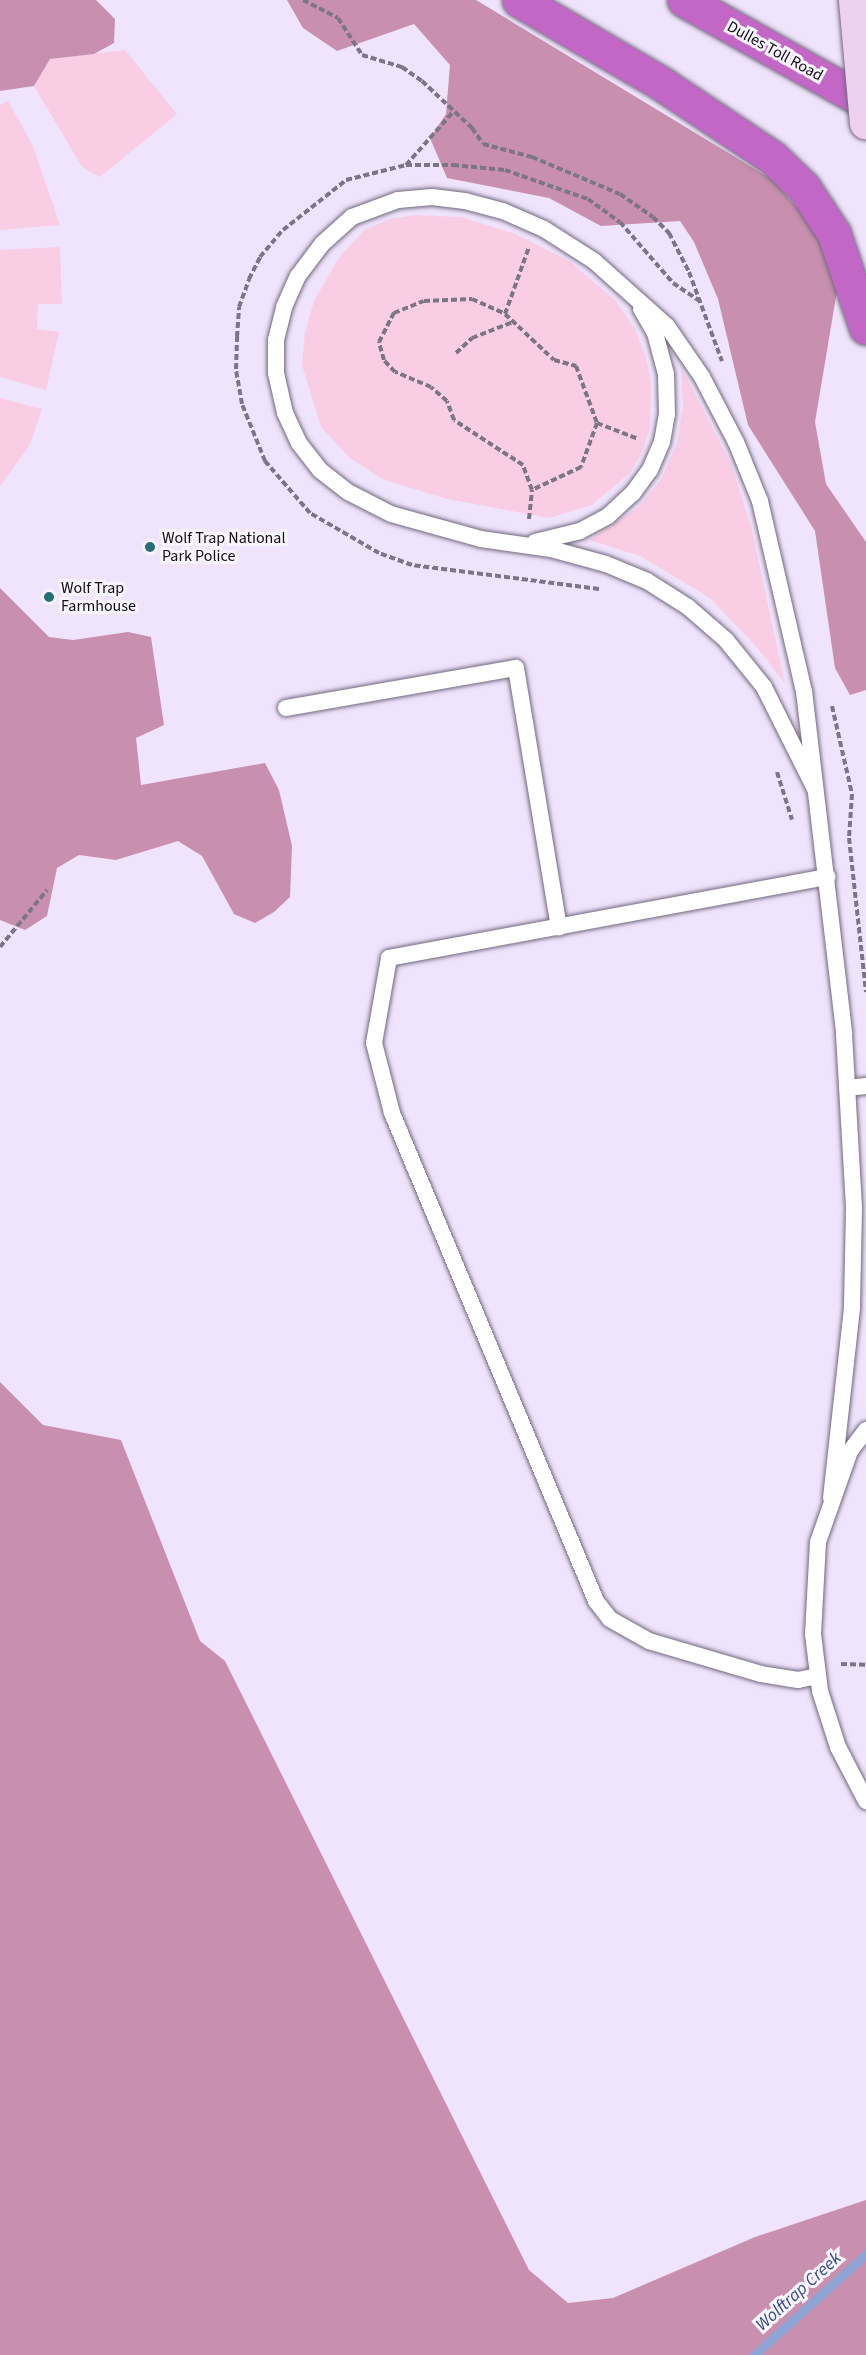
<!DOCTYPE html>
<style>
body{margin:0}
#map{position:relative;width:866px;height:2355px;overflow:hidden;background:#efe4fc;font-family:"Source Sans 3",sans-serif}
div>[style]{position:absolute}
.green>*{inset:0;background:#f9cee4}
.forest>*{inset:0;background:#c890ae}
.stream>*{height:9px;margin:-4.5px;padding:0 4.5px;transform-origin:4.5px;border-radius:4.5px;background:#8da4d5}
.path>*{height:4px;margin-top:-2px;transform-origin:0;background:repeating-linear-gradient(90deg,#7c7585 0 6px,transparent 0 9px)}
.roads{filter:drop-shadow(0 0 2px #72687d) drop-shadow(0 0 2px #72687d)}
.service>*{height:16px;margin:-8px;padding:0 8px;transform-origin:8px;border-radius:8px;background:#fff}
.motorway>*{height:33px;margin:-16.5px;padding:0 16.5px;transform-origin:16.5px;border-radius:16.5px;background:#c367c7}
.bridges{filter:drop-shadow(0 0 2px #72687d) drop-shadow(0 0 2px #72687d)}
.secondary-bridge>*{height:33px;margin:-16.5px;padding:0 16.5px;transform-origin:16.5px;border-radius:16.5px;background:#edd1ee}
.dots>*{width:16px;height:16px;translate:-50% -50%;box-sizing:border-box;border:3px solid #f9f5fe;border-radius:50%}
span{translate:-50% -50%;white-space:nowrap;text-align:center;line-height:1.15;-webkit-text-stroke:6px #f9f5fe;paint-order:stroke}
.street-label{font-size:16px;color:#100d15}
.poi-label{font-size:16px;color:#100d15}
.left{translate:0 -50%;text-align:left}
.water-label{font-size:18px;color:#334c89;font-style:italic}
</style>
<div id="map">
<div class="green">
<i style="clip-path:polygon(125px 50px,177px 114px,100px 177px,82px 167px,34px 86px,50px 59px)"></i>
<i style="clip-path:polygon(8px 101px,33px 146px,60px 225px,0 230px,0 105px)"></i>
<i style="clip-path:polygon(415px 215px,461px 217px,516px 234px,569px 261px,615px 300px,635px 329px,646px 357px,651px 383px,650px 428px,641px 455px,630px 473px,592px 505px,549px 518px,447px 499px,382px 479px,350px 458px,321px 427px,302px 365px,305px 332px,314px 301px,338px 259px,364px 230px,390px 219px)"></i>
<i style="clip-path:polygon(60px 247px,62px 304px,38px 304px,37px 329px,59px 332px,46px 390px,0 377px,0 250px)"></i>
<i style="clip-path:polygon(681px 367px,731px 464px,751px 526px,785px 684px,755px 645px,710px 598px,640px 556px,589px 540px,639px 507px,662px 478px,677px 443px,683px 406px)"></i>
<i style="clip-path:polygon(0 398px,42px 409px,30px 445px,0 486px)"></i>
</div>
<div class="forest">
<i style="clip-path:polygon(0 0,96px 0,115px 19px,114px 43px,94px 54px,50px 59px,34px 86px,0 91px)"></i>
<i style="clip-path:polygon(287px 0,476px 0,773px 180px,803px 215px,825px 246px,838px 285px,815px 422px,826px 484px,866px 542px,866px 690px,850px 695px,835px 668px,815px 531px,748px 425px,718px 299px,694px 242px,680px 221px,601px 226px,549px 198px,447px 178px,430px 138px,446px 114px,450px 65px,414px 24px,337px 51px,303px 28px)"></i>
<i style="clip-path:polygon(0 588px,49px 637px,73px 640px,128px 632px,151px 637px,164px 725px,136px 738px,141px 785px,265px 763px,279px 790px,292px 846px,290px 897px,274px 912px,255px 923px,234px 914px,202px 856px,178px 841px,116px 860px,79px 855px,57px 868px,47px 916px,25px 930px,0 920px)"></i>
<i style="clip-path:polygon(0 1382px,43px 1425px,121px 1440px,200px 1641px,225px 1661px,529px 2270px,568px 2303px,613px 2298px,755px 2237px,866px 2200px,866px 2355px,0 2355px)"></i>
</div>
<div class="stream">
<i style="left:754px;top:2355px;width:151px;rotate:-42deg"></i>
</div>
<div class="path">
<i style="left:303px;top:0;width:39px;rotate:27deg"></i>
<i style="left:338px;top:18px;width:44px;rotate:57deg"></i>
<i style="left:362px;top:55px;width:42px;rotate:16.7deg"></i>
<i style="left:402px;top:67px;width:24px;rotate:35deg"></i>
<i style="left:422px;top:81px;width:69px;rotate:43.2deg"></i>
<i style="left:472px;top:128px;width:19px;rotate:55deg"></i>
<i style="left:483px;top:144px;width:51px;rotate:14.9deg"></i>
<i style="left:532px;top:157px;width:95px;rotate:22.8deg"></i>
<i style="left:620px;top:194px;width:40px;rotate:34.9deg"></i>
<i style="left:653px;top:217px;width:23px;rotate:45deg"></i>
<i style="left:669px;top:233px;width:44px;rotate:62.9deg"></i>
<i style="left:689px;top:272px;width:95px;rotate:69.7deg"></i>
<i style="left:406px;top:165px;width:71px;rotate:-48.4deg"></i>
<i style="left:505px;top:314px;width:71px;rotate:-70.3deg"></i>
<i style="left:456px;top:353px;width:22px;rotate:-43deg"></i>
<i style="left:472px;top:338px;width:44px;rotate:-21.3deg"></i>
<i style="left:597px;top:423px;width:44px;rotate:21.3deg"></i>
<i style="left:529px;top:519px;width:29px;rotate:-84deg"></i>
<i style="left:532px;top:490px;width:27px;rotate:-110deg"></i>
<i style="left:523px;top:465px;width:82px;rotate:-146.9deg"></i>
<i style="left:454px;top:420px;width:20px;rotate:-110deg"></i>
<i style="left:447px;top:401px;width:21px;rotate:-139deg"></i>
<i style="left:431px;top:387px;width:39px;rotate:-157deg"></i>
<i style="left:395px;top:372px;width:16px;rotate:-133deg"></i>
<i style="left:384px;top:360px;width:19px;rotate:-106deg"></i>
<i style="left:379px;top:342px;width:33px;rotate:-63deg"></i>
<i style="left:394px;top:313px;width:32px;rotate:-22deg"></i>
<i style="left:424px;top:301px;width:48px;rotate:-2.4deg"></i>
<i style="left:472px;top:299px;width:36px;rotate:24deg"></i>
<i style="left:505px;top:314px;width:67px;rotate:43.2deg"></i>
<i style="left:554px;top:360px;width:23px;rotate:15deg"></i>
<i style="left:576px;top:366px;width:61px;rotate:69.8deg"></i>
<i style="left:597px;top:423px;width:47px;rotate:110deg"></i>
<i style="left:581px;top:467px;width:54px;rotate:154.9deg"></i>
<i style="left:599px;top:589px;width:189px;rotate:-172.7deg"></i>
<i style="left:412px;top:565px;width:35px;rotate:-160deg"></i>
<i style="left:379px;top:553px;width:80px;rotate:-149.9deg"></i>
<i style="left:310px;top:513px;width:69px;rotate:-130.9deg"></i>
<i style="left:265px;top:461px;width:61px;rotate:-112deg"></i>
<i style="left:242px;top:404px;width:36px;rotate:-100deg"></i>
<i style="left:236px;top:369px;width:32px;rotate:-88deg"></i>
<i style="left:237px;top:337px;width:30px;rotate:-86deg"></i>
<i style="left:239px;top:307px;width:30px;rotate:-70deg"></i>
<i style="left:249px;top:279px;width:25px;rotate:-63deg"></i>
<i style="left:260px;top:257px;width:35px;rotate:-50deg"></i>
<i style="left:283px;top:230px;width:80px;rotate:-38.4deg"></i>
<i style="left:346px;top:180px;width:62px;rotate:-14deg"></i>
<i style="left:406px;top:165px;width:47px"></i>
<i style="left:453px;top:165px;width:52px;rotate:5.5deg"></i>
<i style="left:505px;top:170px;width:88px;rotate:19.3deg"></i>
<i style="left:588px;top:199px;width:39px;rotate:36deg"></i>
<i style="left:620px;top:222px;width:81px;rotate:49deg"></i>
<i style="left:673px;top:283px;width:32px;rotate:34deg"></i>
<i style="left:832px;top:706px;width:90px;rotate:77.2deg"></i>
<i style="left:852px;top:794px;width:44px;rotate:93.9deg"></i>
<i style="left:849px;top:838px;width:155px;rotate:83.7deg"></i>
<i style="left:777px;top:772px;width:50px;rotate:72.6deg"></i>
<i style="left:0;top:947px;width:74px;rotate:-50.5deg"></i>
<i style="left:841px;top:1664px;width:25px;rotate:2deg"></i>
</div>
<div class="roads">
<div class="service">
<i style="left:535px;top:542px;width:46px;rotate:-13.7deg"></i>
<i style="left:580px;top:531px;width:32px;rotate:-28deg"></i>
<i style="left:608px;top:516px;width:34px;rotate:-43deg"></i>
<i style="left:633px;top:493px;width:29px;rotate:-54deg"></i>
<i style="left:650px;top:470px;width:30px;rotate:-67deg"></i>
<i style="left:662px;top:442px;width:27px;rotate:-80deg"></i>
<i style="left:667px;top:415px;width:41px;rotate:-91.4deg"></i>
<i style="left:666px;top:374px;width:42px;rotate:-105deg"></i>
<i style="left:655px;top:333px;width:28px;rotate:-120deg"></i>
<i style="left:286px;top:708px;width:233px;rotate:-9.9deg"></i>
<i style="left:516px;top:668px;width:263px;rotate:80.6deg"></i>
<i style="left:815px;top:789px;width:114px;rotate:-116.6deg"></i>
<i style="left:764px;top:687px;width:60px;rotate:-129deg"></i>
<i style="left:726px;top:640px;width:50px;rotate:-139deg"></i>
<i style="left:688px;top:607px;width:49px;rotate:-147.6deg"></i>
<i style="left:647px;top:581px;width:44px;rotate:-157.5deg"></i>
<i style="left:606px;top:564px;width:57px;rotate:-164.7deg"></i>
<i style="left:551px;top:549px;width:71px;rotate:-171.9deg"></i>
<i style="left:481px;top:539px;width:93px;rotate:-164.5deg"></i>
<i style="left:391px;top:514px;width:48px;rotate:-152.9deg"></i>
<i style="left:348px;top:492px;width:36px;rotate:-142deg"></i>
<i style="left:320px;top:470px;width:34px;rotate:-128deg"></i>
<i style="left:299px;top:443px;width:33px;rotate:-115deg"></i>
<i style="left:285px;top:413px;width:41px;rotate:-102.7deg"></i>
<i style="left:276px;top:373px;width:33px;rotate:-90deg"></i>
<i style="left:276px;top:340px;width:34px;rotate:-76deg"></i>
<i style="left:284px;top:307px;width:34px;rotate:-66deg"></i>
<i style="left:298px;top:276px;width:40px;rotate:-53deg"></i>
<i style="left:322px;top:244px;width:40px;rotate:-42deg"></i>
<i style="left:352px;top:217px;width:49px;rotate:-20.3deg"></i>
<i style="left:398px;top:200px;width:34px;rotate:-5deg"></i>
<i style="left:432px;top:197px;width:33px;rotate:7deg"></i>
<i style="left:465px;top:201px;width:39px;rotate:15deg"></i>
<i style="left:503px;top:211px;width:45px;rotate:23.7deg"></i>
<i style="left:544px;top:229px;width:59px;rotate:32.6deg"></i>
<i style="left:594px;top:261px;width:98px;rotate:41.7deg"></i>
<i style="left:667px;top:326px;width:62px;rotate:55.5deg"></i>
<i style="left:702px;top:377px;width:73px;rotate:62.4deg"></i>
<i style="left:736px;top:442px;width:64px;rotate:67.9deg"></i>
<i style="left:760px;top:501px;width:195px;rotate:77deg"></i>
<i style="left:804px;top:691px;width:345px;rotate:83.3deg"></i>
<i style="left:844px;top:1034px;width:175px;rotate:86.7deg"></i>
<i style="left:854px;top:1209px;width:99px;rotate:91.2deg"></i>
<i style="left:852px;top:1308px;width:191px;rotate:96.3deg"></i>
<i style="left:847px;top:1088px;width:19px;rotate:-6deg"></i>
<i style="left:866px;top:1430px;width:26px;rotate:127deg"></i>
<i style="left:850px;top:1451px;width:96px;rotate:109.4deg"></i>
<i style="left:818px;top:1542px;width:92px;rotate:93.1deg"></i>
<i style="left:813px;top:1634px;width:57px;rotate:83deg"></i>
<i style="left:820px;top:1691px;width:59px;rotate:72.2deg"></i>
<i style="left:838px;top:1747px;width:61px;rotate:62.6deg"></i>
<i style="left:818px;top:1676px;width:20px;rotate:169deg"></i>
<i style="left:798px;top:1680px;width:37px;rotate:-171deg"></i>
<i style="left:761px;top:1674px;width:117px;rotate:-163.6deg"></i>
<i style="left:649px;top:1641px;width:45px;rotate:-150.6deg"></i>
<i style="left:610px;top:1619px;width:23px;rotate:-128deg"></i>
<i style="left:596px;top:1601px;width:529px;rotate:-112.69deg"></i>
<i style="left:392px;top:1113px;width:72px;rotate:-104.4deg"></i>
<i style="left:374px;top:1043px;width:86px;rotate:-80deg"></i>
<i style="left:389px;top:958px;width:446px;rotate:-10.5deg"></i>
</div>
<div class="motorway">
<i style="left:519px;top:0;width:166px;rotate:30.4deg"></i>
<i style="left:662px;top:84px;width:133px;rotate:33.7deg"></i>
<i style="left:773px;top:158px;width:43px;rotate:44.1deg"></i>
<i style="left:804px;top:188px;width:55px;rotate:56.9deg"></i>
<i style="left:834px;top:234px;width:99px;rotate:71.2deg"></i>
<i style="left:684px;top:0;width:209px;rotate:29.3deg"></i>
</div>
</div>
<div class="bridges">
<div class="secondary-bridge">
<i style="left:855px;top:0;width:123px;rotate:84.9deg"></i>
</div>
</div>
<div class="dots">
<i style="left:150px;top:547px;background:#256f77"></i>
<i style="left:49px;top:597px;background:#256f77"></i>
</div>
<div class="street-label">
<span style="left:775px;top:51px;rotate:29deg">Dulles Toll Road</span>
</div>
<div class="poi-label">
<span class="left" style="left:162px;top:547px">Wolf Trap National<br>Park Police</span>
<span class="left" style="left:61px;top:597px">Wolf Trap<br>Farmhouse</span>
</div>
<div class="water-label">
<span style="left:799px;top:2292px;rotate:-42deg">Wolftrap Creek</span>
</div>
</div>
